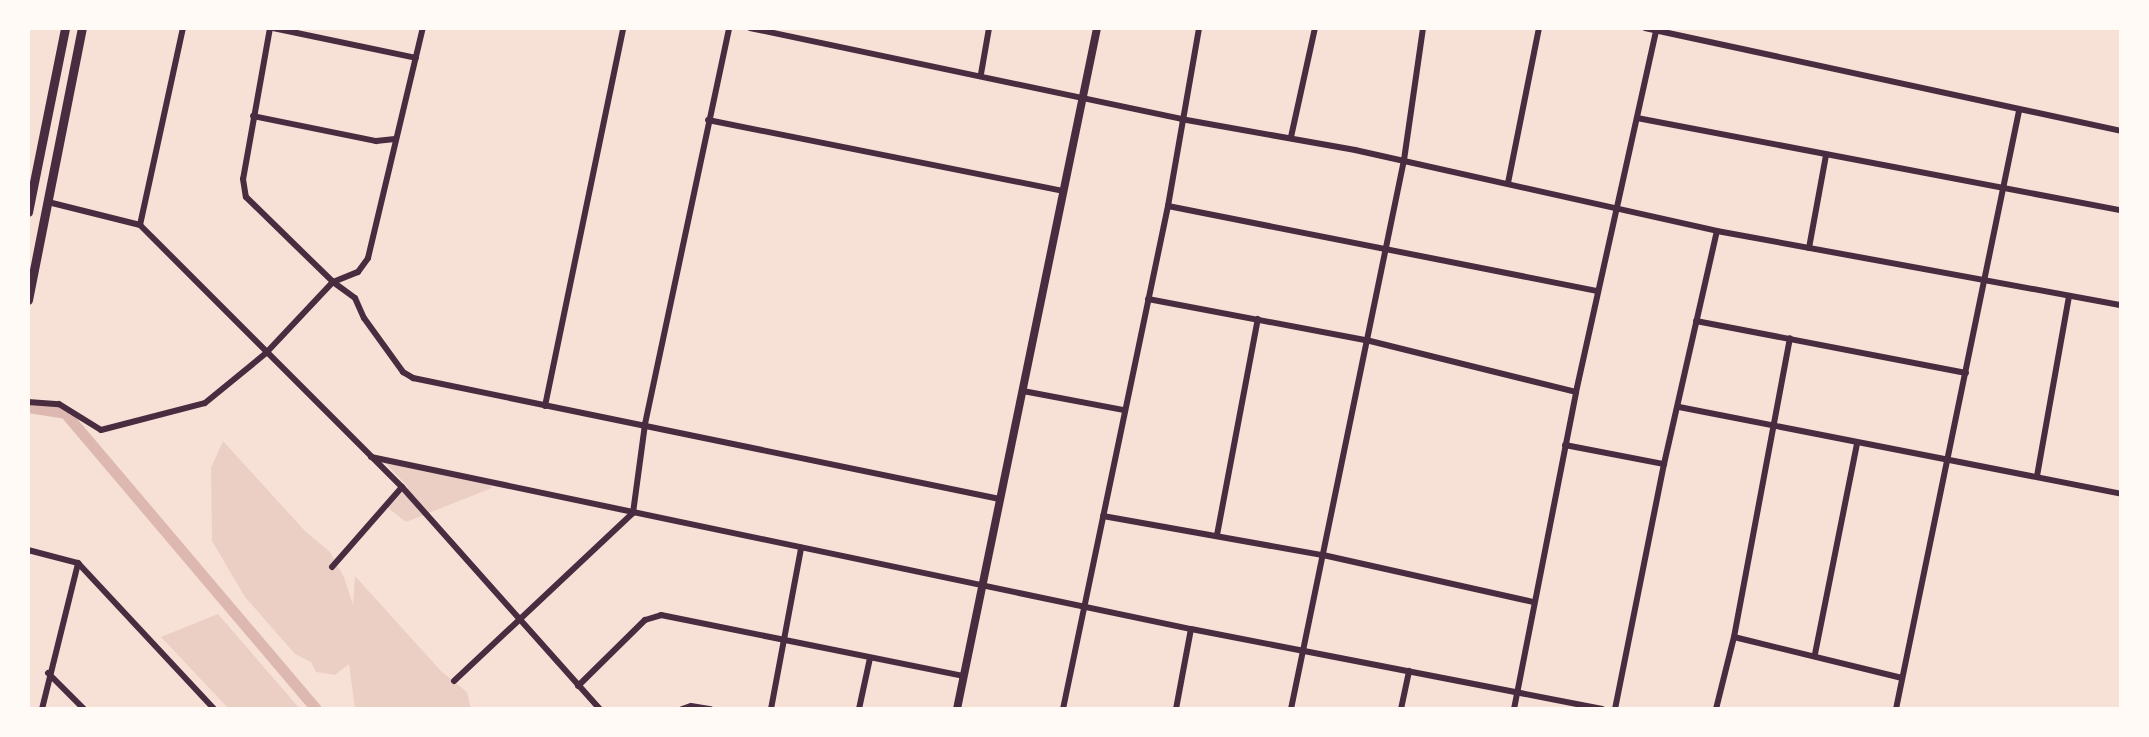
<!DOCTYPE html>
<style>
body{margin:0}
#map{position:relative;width:2149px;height:737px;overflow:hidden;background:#f7e1d7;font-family:"Exo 2",sans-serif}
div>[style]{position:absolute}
.green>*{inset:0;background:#ebcfc5}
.canal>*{height:11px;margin:-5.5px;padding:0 5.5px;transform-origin:5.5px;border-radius:5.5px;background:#dcb8b0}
.minor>*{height:6px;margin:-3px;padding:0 3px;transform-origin:3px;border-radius:3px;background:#4a2c40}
.tertiary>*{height:8px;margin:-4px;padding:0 4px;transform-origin:4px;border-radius:4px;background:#4a2c40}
.secondary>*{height:9px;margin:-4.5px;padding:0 4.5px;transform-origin:4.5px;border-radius:4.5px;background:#4a2c40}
span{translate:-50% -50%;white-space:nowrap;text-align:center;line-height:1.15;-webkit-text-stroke:6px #fffaf5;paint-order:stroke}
.frame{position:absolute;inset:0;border:30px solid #fffaf5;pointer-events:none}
</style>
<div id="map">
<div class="green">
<i style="clip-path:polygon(223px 441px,305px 531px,330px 552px,344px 577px,353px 605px,355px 576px,441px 671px,467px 692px,471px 709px,355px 709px,349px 664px,335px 675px,316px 672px,311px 662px,295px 654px,245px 597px,212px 541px,211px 468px)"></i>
<i style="clip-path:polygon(385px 463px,489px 483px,492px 488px,406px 522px,387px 507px,408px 487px)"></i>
<i style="clip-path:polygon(218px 614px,300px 709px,229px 709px,161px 637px)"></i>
</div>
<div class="canal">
<i style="left:28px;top:407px;width:37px;rotate:9deg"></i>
<i style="left:65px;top:413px;width:388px;rotate:49.7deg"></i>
</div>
<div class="minor">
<i style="left:270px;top:28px;width:153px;rotate:100.1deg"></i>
<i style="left:243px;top:179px;width:18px;rotate:81deg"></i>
<i style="left:246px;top:197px;width:122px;rotate:44.3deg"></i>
<i style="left:333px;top:282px;width:27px;rotate:36deg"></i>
<i style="left:355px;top:298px;width:22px;rotate:66deg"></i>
<i style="left:364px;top:318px;width:67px;rotate:54.2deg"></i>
<i style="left:403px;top:372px;width:12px;rotate:31deg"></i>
<i style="left:413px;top:378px;width:599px;rotate:11.65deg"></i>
<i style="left:273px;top:28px;width:146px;rotate:11.8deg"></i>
<i style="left:750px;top:28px;width:441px;rotate:11.9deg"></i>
<i style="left:1181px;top:119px;width:177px;rotate:10.1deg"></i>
<i style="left:1355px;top:150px;width:371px;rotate:12.6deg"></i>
<i style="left:1717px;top:231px;width:411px;rotate:10.4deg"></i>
<i style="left:1645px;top:28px;width:487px;rotate:12.2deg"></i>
<i style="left:981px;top:74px;width:47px;rotate:-80.1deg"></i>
<i style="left:253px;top:116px;width:126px;rotate:11.5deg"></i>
<i style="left:376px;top:141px;width:19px;rotate:-6deg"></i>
<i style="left:1637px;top:118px;width:493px;rotate:10.8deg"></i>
<i style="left:708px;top:120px;width:363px;rotate:11.3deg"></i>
<i style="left:1291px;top:137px;width:112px;rotate:-77.6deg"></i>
<i style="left:1508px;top:183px;width:158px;rotate:-78.7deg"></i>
<i style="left:48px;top:202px;width:95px;rotate:14deg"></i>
<i style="left:1168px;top:206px;width:438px;rotate:11.2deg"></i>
<i style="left:140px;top:225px;width:371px;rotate:45deg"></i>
<i style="left:402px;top:487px;width:297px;rotate:48.3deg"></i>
<i style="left:140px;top:225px;width:202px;rotate:-77.7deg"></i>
<i style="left:1809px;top:248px;width:95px;rotate:-79.6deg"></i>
<i style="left:1148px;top:299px;width:222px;rotate:10.7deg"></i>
<i style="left:1366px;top:340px;width:216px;rotate:13.9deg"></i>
<i style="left:1696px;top:321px;width:275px;rotate:10.9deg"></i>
<i style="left:1023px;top:391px;width:103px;rotate:10.7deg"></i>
<i style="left:28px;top:402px;width:31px;rotate:4deg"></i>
<i style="left:59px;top:404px;width:49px;rotate:31.8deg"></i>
<i style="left:101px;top:430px;width:107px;rotate:-14.6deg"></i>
<i style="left:205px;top:403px;width:79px;rotate:-39.3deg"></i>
<i style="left:266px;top:353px;width:98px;rotate:-46.7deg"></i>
<i style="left:333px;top:282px;width:27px;rotate:-22deg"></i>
<i style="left:358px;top:272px;width:17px;rotate:-54deg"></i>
<i style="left:368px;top:258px;width:236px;rotate:-76.6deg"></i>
<i style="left:545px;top:406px;width:386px;rotate:-78.3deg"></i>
<i style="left:1679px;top:407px;width:450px;rotate:11.1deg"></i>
<i style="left:1565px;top:445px;width:101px;rotate:10.9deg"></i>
<i style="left:371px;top:457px;width:838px;rotate:11.85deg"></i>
<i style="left:1191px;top:629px;width:419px;rotate:11deg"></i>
<i style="left:2037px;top:476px;width:183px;rotate:-79.9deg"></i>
<i style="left:1103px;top:516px;width:223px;rotate:10.1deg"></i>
<i style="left:1323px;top:555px;width:216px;rotate:12.6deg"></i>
<i style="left:1217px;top:535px;width:220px;rotate:-79.3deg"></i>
<i style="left:28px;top:550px;width:52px;rotate:14.6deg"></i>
<i style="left:78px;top:563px;width:200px;rotate:47deg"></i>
<i style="left:332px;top:567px;width:106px;rotate:-48.8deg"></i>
<i style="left:1734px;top:637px;width:173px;rotate:13.7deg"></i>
<i style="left:1815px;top:654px;width:215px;rotate:-78.7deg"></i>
<i style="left:48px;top:673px;width:51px;rotate:45deg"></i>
<i style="left:454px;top:681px;width:245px;rotate:-43.2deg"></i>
<i style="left:633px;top:513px;width:90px;rotate:-82.3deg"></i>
<i style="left:645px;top:424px;width:405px;rotate:-78deg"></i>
<i style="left:578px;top:686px;width:94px;rotate:-44.6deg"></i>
<i style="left:645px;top:620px;width:17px;rotate:-17deg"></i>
<i style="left:661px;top:615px;width:308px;rotate:11.4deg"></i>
<i style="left:42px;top:709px;width:150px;rotate:-76.1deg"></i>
<i style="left:682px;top:709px;width:9px;rotate:-18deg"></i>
<i style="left:691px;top:706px;width:20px;rotate:9deg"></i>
<i style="left:771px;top:709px;width:164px;rotate:-79.4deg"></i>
<i style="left:859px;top:709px;width:52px;rotate:-77.8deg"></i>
<i style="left:1063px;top:709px;width:514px;rotate:-78.21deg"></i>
<i style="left:1168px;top:206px;width:181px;rotate:-80.1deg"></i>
<i style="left:1176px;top:709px;width:81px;rotate:-79.4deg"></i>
<i style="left:1291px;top:709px;width:561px;rotate:-78.37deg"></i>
<i style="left:1404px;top:160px;width:133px;rotate:-81.8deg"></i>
<i style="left:1401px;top:709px;width:39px;rotate:-78deg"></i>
<i style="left:1514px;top:709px;width:323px;rotate:-78.9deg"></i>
<i style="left:1576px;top:392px;width:371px;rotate:-77.5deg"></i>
<i style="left:1615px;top:709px;width:250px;rotate:-78.7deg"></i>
<i style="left:1664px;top:464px;width:239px;rotate:-77.2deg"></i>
<i style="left:1716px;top:709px;width:74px;rotate:-76deg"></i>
<i style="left:1734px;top:637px;width:304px;rotate:-79.4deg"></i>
<i style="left:1896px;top:709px;width:611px;rotate:-78.38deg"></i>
</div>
<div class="tertiary">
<i style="left:957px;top:709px;width:695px;rotate:-78.38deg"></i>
</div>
<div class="secondary">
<i style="left:28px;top:212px;width:188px;rotate:-78.6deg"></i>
<i style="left:28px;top:300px;width:277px;rotate:-78.8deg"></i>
</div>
<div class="frame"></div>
</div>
